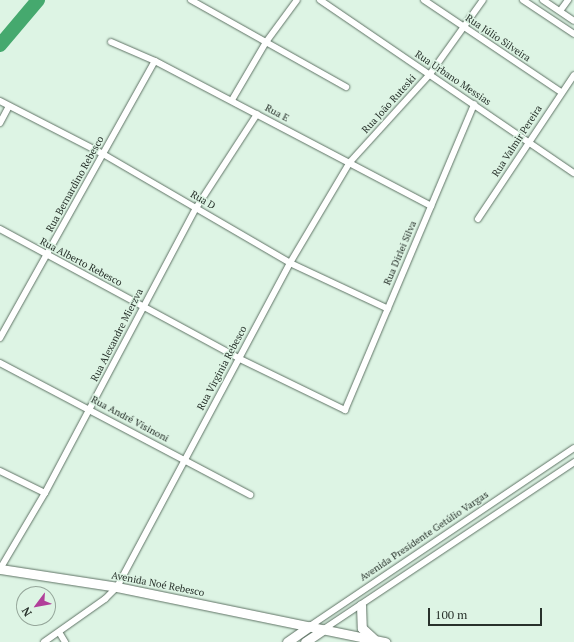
<!DOCTYPE html>
<meta charset="utf-8">
<style>
body{margin:0}
#map{position:relative;width:574px;height:642px;overflow:hidden;background:#ddf4e4;font-family:"PT Serif",serif}
div>[style]{position:absolute}
.river>*{height:14px;margin:-7px;padding:0 7px;transform-origin:7px;border-radius:7px;background:#45a96e}
.roads{filter:drop-shadow(0 0 1px #5f7365) drop-shadow(0 0 1px #5f7365)}
.minor>*{height:6px;margin:-3px;padding:0 3px;transform-origin:3px;border-radius:3px;background:#fff}
.secondary>*{height:9px;margin:-4.5px;padding:0 4.5px;transform-origin:4.5px;border-radius:4.5px;background:#fff}
span{translate:-50% -50%;white-space:nowrap;text-align:center;line-height:1.15;-webkit-text-stroke:3px #ddf4e4;paint-order:stroke}
.street-label{font-size:10px;color:#28312b}
.north{position:absolute;left:16px;top:586px;width:40px;height:40px;box-sizing:border-box;background:#ddf4e4;border:1px solid #95a69a;border-radius:50%;rotate:238deg;font-size:11px;font-weight:700;line-height:16px;text-align:center;color:#28312b}
.north::after{content:'';display:block;margin:auto;width:14px;height:18px;background:#b13f9a;clip-path:polygon(50% 0,100% 100%,50% 72%,0 100%)}
.scale{position:absolute;left:428px;top:608px;width:114px;height:18px;box-sizing:border-box;border:2px solid #28312b;border-top:0;padding-left:5px;font-size:12px;line-height:14px;white-space:nowrap;color:#28312b;-webkit-text-stroke:3px #ddf4e4;paint-order:stroke}
</style>
<div id="map">
<div class="river">
<i style="left:0;top:45px;width:59px;rotate:-49.8deg"></i>
</div>
<div class="roads">
<div class="minor">
<i style="left:191px;top:0;width:178px;rotate:29.3deg"></i>
<i style="left:320px;top:0;width:307px;rotate:34.3deg"></i>
<i style="left:424px;top:0;width:165px;rotate:33.9deg"></i>
<i style="left:523px;top:0;width:61px;rotate:33.7deg"></i>
<i style="left:543px;top:0;width:37px;rotate:34deg"></i>
<i style="left:560px;top:11px;width:14px;rotate:-54deg"></i>
<i style="left:111px;top:42px;width:48px;rotate:23.4deg"></i>
<i style="left:155px;top:61px;width:312px;rotate:27.7deg"></i>
<i style="left:232px;top:100px;width:67px;rotate:-59.6deg"></i>
<i style="left:266px;top:42px;width:52px;rotate:-53.6deg"></i>
<i style="left:0;top:101px;width:116px;rotate:27.2deg"></i>
<i style="left:103px;top:154px;width:216px;rotate:30.2deg"></i>
<i style="left:290px;top:263px;width:108px;rotate:25.1deg"></i>
<i style="left:0;top:123px;width:19px;rotate:-62deg"></i>
<i style="left:478px;top:219px;width:173px;rotate:-56.3deg"></i>
<i style="left:0;top:229px;width:273px;rotate:28.4deg"></i>
<i style="left:240px;top:359px;width:117px;rotate:25.9deg"></i>
<i style="left:345px;top:410px;width:332px;rotate:-67.1deg"></i>
<i style="left:0;top:338px;width:317px;rotate:-60.8deg"></i>
<i style="left:0;top:363px;width:283px;rotate:27.8deg"></i>
<i style="left:0;top:471px;width:50px;rotate:26.1deg"></i>
<i style="left:0;top:569px;width:88px;rotate:-59.4deg"></i>
<i style="left:45px;top:493px;width:323px;rotate:-62.1deg"></i>
<i style="left:196px;top:208px;width:112px;rotate:-57deg"></i>
<i style="left:310px;top:626px;width:318px;rotate:-34deg"></i>
<i style="left:324px;top:629px;width:301px;rotate:-33.7deg"></i>
<i style="left:59px;top:632px;width:12px;rotate:59deg"></i>
<i style="left:44px;top:642px;width:75px;rotate:-35.2deg"></i>
<i style="left:105px;top:599px;width:17px;rotate:-45deg"></i>
<i style="left:117px;top:587px;width:367px;rotate:-61.9deg"></i>
<i style="left:290px;top:263px;width:117px;rotate:-59.3deg"></i>
<i style="left:350px;top:162px;width:119px;rotate:-47.7deg"></i>
<i style="left:430px;top:74px;width:91px;rotate:-54.4deg"></i>
</div>
<div class="secondary">
<i style="left:0;top:569px;width:118px;rotate:8.7deg"></i>
<i style="left:117px;top:587px;width:274px;rotate:11.6deg"></i>
<i style="left:361px;top:605px;width:23px;rotate:88deg"></i>
<i style="left:362px;top:628px;width:16px;rotate:43deg"></i>
<i style="left:287px;top:642px;width:28px;rotate:-35deg"></i>
<i style="left:305px;top:642px;width:23px;rotate:-34deg"></i>
</div>
</div>
<div class="street-label">
<span style="left:498px;top:38px;rotate:34deg">Rua Júlio Silveira</span>
<span style="left:453px;top:78px;rotate:34deg">Rua Urbano Messias</span>
<span style="left:389px;top:104px;rotate:-48deg">Rua João Ruteski</span>
<span style="left:277px;top:113px;rotate:28deg">Rua E</span>
<span style="left:517px;top:141px;rotate:-57deg">Rua Valmir Pereira</span>
<span style="left:75px;top:184px;rotate:-61deg">Rua Bernardino Rebesco</span>
<span style="left:203px;top:200px;rotate:30deg">Rua D</span>
<span style="left:400px;top:253px;rotate:-67deg">Rua Dirlei Silva</span>
<span style="left:81px;top:262px;rotate:28deg">Rua Alberto Rebesco</span>
<span style="left:117px;top:335px;rotate:-63deg">Rua Alexandre Mierzva</span>
<span style="left:222px;top:368px;rotate:-62deg">Rua Virginia Rebesco</span>
<span style="left:130px;top:419px;rotate:28deg">Rua André Visinoni</span>
<span style="left:424px;top:536px;rotate:-34deg">Avenida Presidente Getúlio Vargas</span>
<span style="left:158px;top:584px;rotate:11deg">Avenida Noé Rebesco</span>
</div>
<div class="north">N</div>
<div class="scale">100 m</div>
</div>
